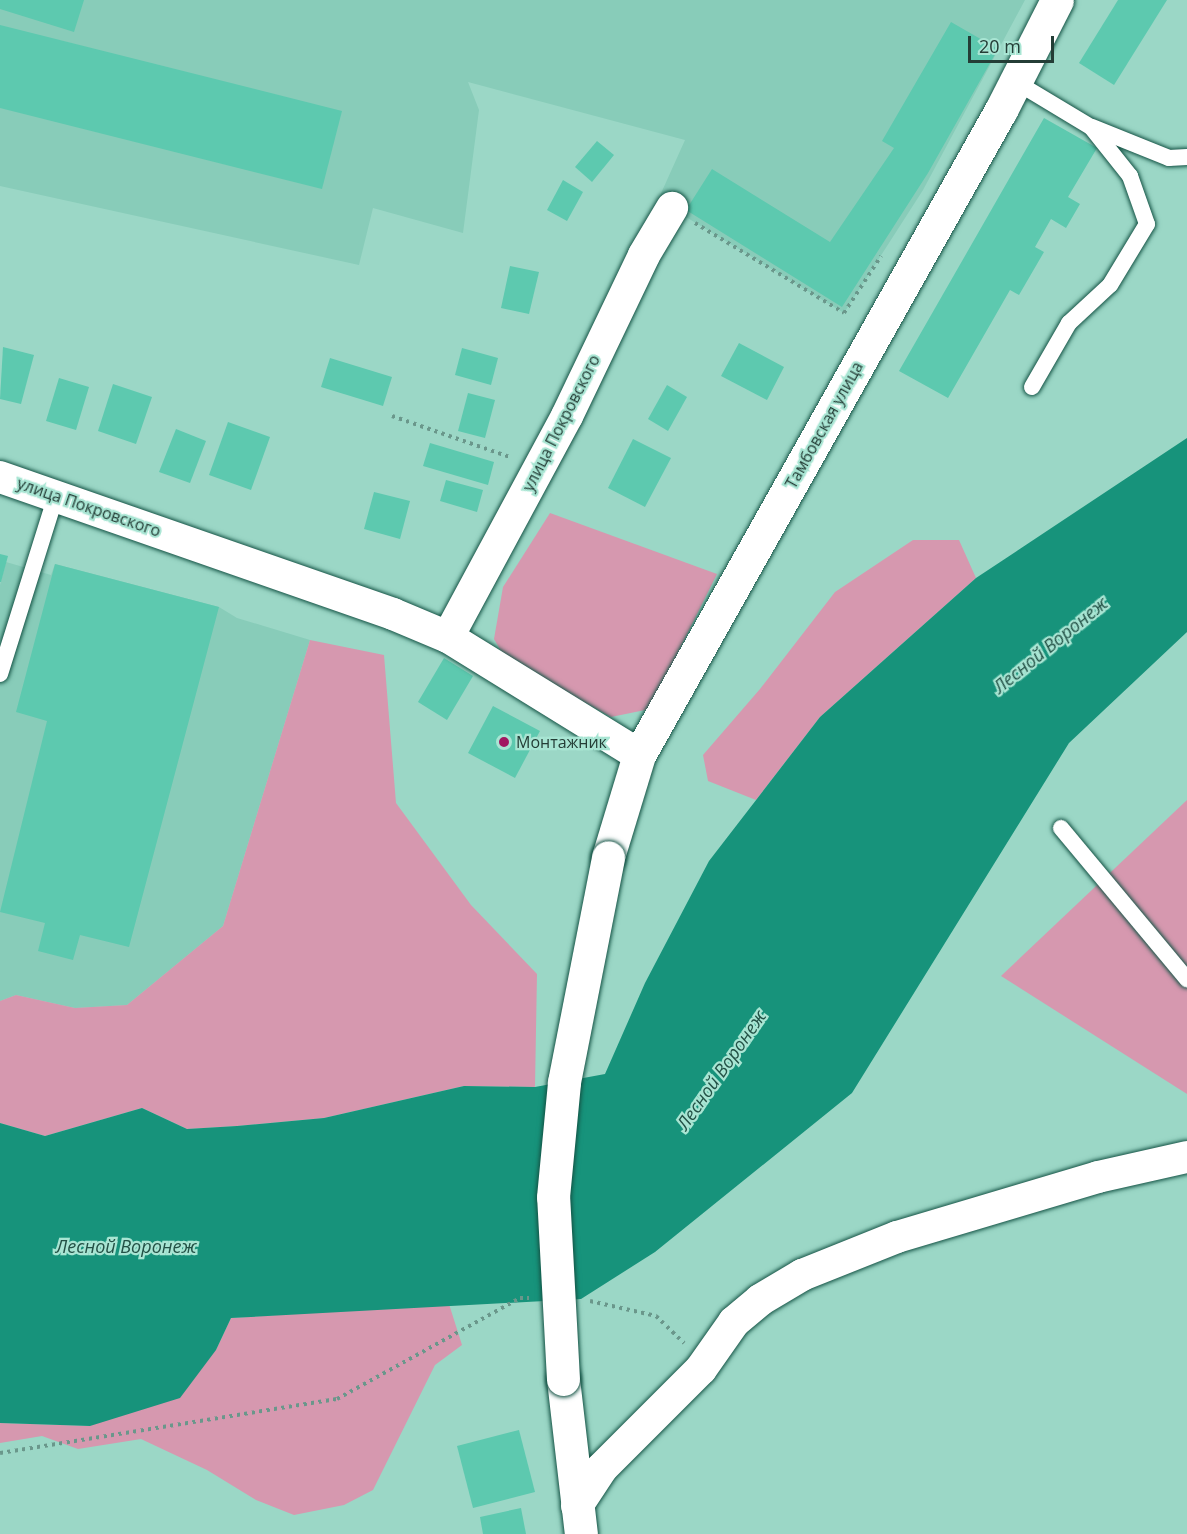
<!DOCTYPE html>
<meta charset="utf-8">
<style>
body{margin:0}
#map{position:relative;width:1187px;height:1534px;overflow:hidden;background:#9bd7c6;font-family:"Open Sans",sans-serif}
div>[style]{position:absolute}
.built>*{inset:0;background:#88ccb9}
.green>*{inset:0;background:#d698af}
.water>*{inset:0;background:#17937b}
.building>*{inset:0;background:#5dc9af}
.path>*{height:4px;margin-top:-2px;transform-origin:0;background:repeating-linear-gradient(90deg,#6a978b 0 3px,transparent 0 7.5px)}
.roads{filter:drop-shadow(0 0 2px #145345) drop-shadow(0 0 2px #145345)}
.service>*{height:16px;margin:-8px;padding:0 8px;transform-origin:8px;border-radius:8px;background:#fff}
.minor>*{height:32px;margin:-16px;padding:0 16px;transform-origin:16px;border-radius:16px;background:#fff}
.primary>*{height:33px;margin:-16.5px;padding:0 16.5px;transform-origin:16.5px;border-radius:16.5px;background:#fff}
.bridges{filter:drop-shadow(0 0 2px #145345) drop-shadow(0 0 2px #145345)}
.primary-bridge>*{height:33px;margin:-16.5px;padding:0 16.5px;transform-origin:16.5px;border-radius:16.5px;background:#fff}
.dots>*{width:16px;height:16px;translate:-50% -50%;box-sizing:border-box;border:3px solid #a8e5d3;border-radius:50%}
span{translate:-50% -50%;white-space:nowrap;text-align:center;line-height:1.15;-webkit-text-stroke:4.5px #a8e5d3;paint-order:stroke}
.street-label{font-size:16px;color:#243d36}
.poi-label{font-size:16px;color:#243d36}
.left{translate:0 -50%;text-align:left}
.water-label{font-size:18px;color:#235146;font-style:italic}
.scale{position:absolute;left:968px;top:36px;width:86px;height:27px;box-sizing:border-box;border:3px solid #243d36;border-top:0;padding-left:8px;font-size:18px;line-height:21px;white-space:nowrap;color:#243d36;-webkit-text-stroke:4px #a8e5d3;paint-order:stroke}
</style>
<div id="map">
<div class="built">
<i style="clip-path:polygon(0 0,1025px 0,923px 190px,844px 313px,658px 200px,685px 140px,468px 82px,479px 110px,463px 233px,373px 208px,359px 265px,0 186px)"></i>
<i style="clip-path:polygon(6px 562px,51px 575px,55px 564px,219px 607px,237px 618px,310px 640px,223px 926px,127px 1005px,75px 1008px,16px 995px,0 1001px,0 585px)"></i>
</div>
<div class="green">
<i style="clip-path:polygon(550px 513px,717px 574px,650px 709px,611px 717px,505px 658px,494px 639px,503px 587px)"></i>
<i style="clip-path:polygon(913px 540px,959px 540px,976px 578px,820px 717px,756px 800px,708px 781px,703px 755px,760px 689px,835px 592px)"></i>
<i style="clip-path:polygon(310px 640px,384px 655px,396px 803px,471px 905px,537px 974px,535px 1087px,464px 1086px,324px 1118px,237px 1126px,187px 1129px,142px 1108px,45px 1136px,0 1123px,0 1001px,16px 995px,75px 1008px,127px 1005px,223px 926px)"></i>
<i style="clip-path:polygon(1187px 800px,1187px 1094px,1001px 976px)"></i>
<i style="clip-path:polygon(449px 1304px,462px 1345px,435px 1365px,373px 1490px,344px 1505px,294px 1515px,256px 1500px,207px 1470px,141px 1439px,78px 1449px,42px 1436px,0 1443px,0 1423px,90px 1426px,216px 1350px,231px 1318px)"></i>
</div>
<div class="water">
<i style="clip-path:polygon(1187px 438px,1187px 632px,1069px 743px,852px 1093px,655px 1252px,581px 1299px,231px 1318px,216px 1350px,180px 1398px,90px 1426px,0 1423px,0 1123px,45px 1136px,142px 1108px,187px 1129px,237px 1126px,324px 1118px,464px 1086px,535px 1087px,605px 1074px,645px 983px,709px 861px,820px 717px,976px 578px)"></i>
</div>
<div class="building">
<i style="clip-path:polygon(0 0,84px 0,74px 32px,0 9px)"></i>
<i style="clip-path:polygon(1118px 0,1167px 0,1114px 85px,1079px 63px)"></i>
<i style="clip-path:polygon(951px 22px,998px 49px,928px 173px,842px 307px,686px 210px,712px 169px,830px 242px,894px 148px,882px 141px)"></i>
<i style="clip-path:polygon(0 25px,342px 111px,322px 189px,0 108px)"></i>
<i style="clip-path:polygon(1044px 118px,1097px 148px,1068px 197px,1080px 204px,1066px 228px,1051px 219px,1035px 247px,1044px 252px,1019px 295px,1010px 290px,948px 398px,899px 371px)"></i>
<i style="clip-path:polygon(597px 141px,614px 155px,592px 182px,575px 167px)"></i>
<i style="clip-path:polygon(563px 180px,583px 192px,567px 221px,547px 210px)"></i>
<i style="clip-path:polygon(510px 266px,539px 272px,529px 314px,501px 308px)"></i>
<i style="clip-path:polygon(739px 343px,784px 367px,767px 400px,721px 376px)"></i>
<i style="clip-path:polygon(3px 347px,34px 355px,21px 404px,0 399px)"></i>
<i style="clip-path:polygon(462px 348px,498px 358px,491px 385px,455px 375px)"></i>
<i style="clip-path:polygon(330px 358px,392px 377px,383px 406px,321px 387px)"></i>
<i style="clip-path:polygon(59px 378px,89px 387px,76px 430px,46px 421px)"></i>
<i style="clip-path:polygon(113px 384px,152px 397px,136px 444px,98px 431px)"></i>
<i style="clip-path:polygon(667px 385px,687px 397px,668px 431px,648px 419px)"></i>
<i style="clip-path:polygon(468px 393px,495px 400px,485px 438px,458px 431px)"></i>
<i style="clip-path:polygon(228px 422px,270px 437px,251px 490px,209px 475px)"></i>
<i style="clip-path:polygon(176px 429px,206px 441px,190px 483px,159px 472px)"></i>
<i style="clip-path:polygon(633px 439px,671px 458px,645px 507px,608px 488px)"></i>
<i style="clip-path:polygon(430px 443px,494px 462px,488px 485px,423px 466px)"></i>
<i style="clip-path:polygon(446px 480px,483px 490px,477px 512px,440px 501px)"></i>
<i style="clip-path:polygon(374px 492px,410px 501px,400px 539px,364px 529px)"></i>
<i style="clip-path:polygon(0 554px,8px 556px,1px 582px,0 582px)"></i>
<i style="clip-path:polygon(55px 564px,219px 607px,129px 947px,80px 935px,73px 960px,38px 951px,45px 923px,0 912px,47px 721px,16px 712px)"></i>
<i style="clip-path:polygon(444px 658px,473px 676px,447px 720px,418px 702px)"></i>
<i style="clip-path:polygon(493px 706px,540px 731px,515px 778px,468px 753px)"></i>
<i style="clip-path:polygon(519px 1430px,535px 1492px,473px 1508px,457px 1446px)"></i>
<i style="clip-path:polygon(521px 1508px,526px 1534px,483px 1534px,480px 1517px)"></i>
</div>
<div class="path">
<i style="left:695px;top:223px;width:174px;rotate:31.1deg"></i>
<i style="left:844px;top:313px;width:68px;rotate:-57deg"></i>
<i style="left:392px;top:416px;width:125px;rotate:19.2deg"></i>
<i style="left:590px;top:1301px;width:68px;rotate:12.8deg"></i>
<i style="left:656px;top:1316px;width:39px;rotate:44deg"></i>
<i style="left:0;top:1453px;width:341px;rotate:-9.1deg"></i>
<i style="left:337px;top:1399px;width:209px;rotate:-28.9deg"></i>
<i style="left:520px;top:1298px;width:9px"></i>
</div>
<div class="roads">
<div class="service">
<i style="left:1016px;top:82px;width:87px;rotate:31deg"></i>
<i style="left:1091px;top:127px;width:63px;rotate:51.5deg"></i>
<i style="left:1130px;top:176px;width:51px;rotate:70.5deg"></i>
<i style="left:1147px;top:224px;width:71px;rotate:121.2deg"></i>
<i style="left:1110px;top:285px;width:56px;rotate:137.2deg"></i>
<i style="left:1069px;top:323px;width:74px;rotate:120deg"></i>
<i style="left:1092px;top:127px;width:83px;rotate:21.9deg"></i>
<i style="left:1169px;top:158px;width:18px;rotate:-3deg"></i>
<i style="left:0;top:674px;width:188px;rotate:-72.6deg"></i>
<i style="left:1061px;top:828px;width:197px;rotate:50.2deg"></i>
</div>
<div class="minor">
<i style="left:0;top:477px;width:416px;rotate:19.2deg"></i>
<i style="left:393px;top:614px;width:60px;rotate:22.7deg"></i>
<i style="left:448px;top:637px;width:225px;rotate:31.7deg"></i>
<i style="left:448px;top:637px;width:251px;rotate:-61.7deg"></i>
<i style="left:567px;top:416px;width:178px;rotate:-64.4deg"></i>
<i style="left:644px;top:255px;width:55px;rotate:-59.2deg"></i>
<i style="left:577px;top:1506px;width:45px;rotate:-56.7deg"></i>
<i style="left:602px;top:1468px;width:140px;rotate:-45deg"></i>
<i style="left:701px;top:1369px;width:57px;rotate:-54.9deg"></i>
<i style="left:734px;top:1322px;width:34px;rotate:-40deg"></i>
<i style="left:760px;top:1300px;width:49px;rotate:-30.8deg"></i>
<i style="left:802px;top:1275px;width:102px;rotate:-21.8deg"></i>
<i style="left:897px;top:1237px;width:210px;rotate:-16.6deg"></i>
<i style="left:1098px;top:1177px;width:91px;rotate:-12.7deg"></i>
</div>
<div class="primary">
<i style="left:608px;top:857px;width:107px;rotate:-73.1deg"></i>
<i style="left:639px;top:755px;width:740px;rotate:-60.7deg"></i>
<i style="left:1001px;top:110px;width:123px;rotate:-63deg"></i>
<i style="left:563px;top:1379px;width:156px;rotate:83.4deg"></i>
</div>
</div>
<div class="bridges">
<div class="primary-bridge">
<i style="left:563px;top:1379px;width:182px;rotate:-93.1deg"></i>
<i style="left:553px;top:1197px;width:116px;rotate:-84.5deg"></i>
<i style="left:564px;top:1082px;width:229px;rotate:-78.9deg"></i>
</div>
</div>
<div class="dots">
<i style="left:504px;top:742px;background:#a11761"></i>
</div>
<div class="street-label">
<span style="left:561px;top:423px;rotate:-63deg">улица Покровского</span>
<span style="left:824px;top:425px;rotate:-61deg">Тамбовская улица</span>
<span style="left:89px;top:507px;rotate:19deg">улица Покровского</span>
</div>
<div class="poi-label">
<span class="left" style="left:516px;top:742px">Монтажник</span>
</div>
<div class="water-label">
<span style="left:1050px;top:645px;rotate:-39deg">Лесной Воронеж</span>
<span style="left:721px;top:1070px;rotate:-55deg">Лесной Воронеж</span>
<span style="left:126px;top:1246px">Лесной Воронеж</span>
</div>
<div class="scale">20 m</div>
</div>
